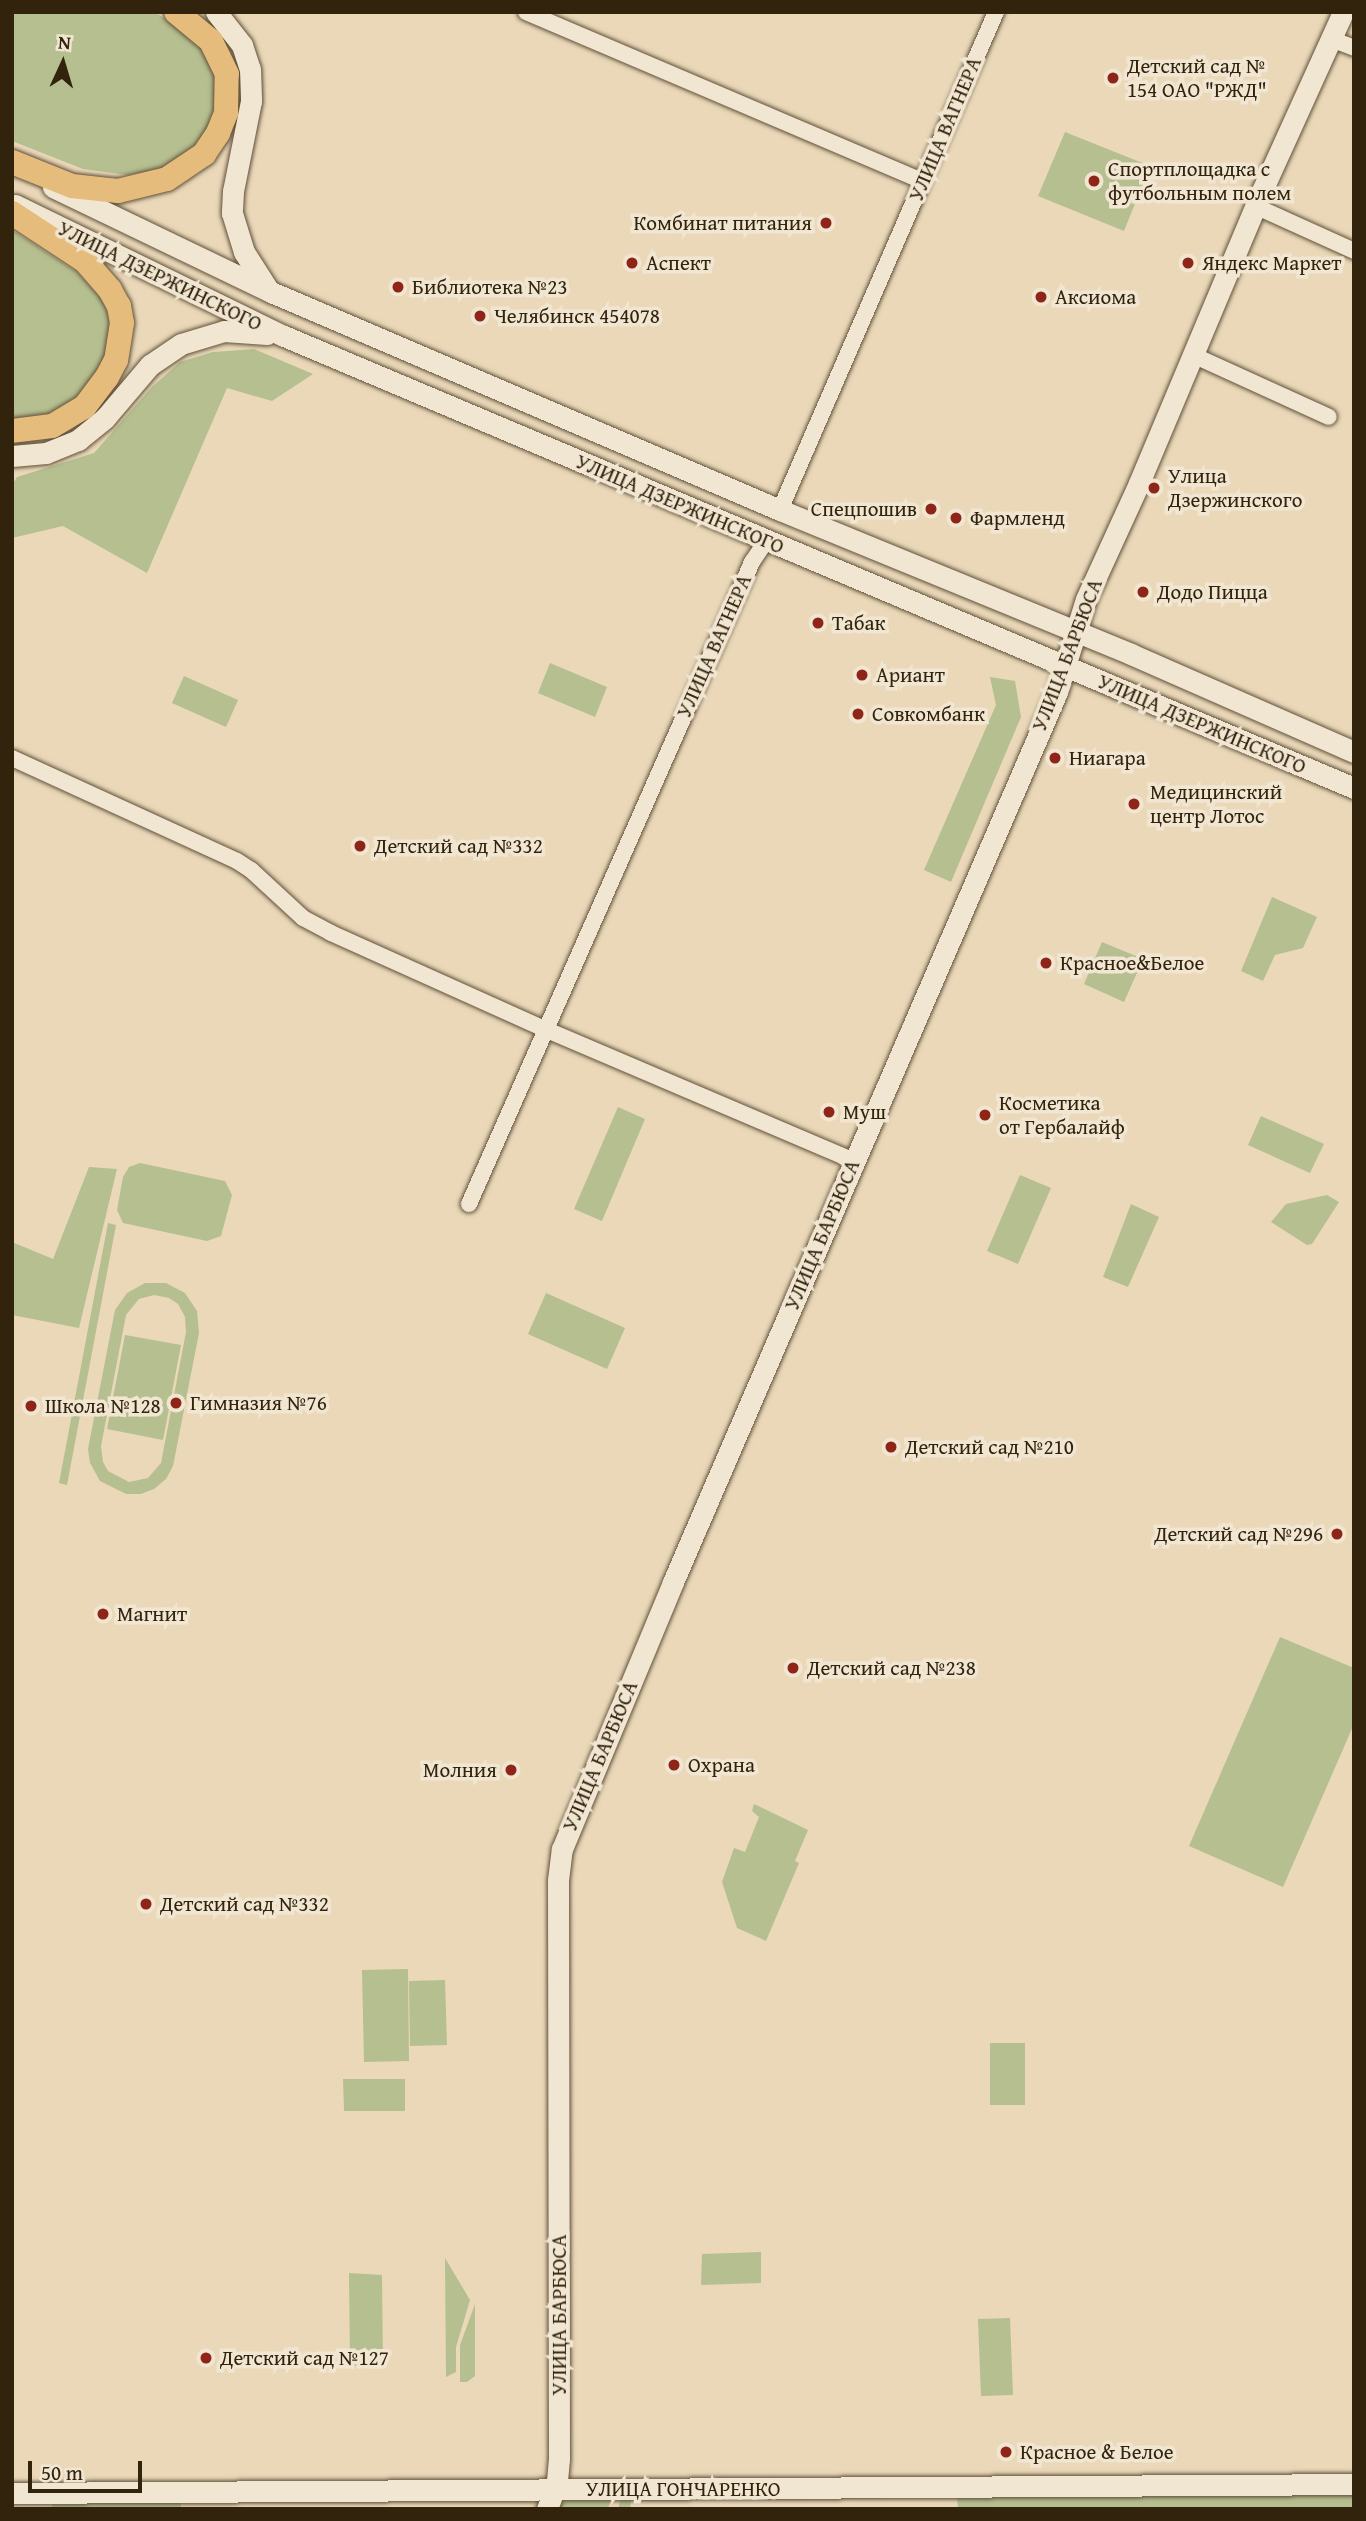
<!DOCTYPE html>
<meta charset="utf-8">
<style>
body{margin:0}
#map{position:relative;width:1366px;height:2521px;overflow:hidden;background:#ead8b9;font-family:"Gentium Book Plus",serif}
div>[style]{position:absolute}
.green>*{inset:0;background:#b5bf90}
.roads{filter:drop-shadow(0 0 2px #605038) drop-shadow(0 0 2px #605038)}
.street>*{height:16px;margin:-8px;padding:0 8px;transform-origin:8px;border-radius:8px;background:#f1e6d2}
.secondary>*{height:21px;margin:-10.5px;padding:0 10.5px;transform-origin:10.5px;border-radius:10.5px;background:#f1e6d2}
.primary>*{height:24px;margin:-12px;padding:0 12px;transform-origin:12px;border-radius:12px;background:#e5bc7c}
.dots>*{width:19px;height:19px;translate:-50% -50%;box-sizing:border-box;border:4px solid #f1e6d2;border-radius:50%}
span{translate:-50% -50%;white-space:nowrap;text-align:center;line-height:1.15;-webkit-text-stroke:7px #f1e6d2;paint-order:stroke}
.poi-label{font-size:21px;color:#32230d}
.left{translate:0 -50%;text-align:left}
.right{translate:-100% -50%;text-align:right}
.street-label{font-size:21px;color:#32230d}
.frame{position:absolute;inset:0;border:14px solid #32230d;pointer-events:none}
.north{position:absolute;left:28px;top:28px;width:70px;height:70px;-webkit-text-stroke:5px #f1e6d2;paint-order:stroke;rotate:4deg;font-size:19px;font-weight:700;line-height:28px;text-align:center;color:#32230d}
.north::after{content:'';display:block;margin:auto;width:24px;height:32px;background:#32230d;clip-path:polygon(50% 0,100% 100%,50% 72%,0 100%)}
.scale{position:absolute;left:28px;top:2461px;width:114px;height:32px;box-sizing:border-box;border:4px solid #32230d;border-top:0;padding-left:9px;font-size:21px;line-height:24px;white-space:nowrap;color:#32230d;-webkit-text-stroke:5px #f1e6d2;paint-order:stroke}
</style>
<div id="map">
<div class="green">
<i style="clip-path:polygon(12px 12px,154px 12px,180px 27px,203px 48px,216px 72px,217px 106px,204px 138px,181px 159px,158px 170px,127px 175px,83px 169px,12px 141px)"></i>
<i style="clip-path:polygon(1065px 132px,1150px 166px,1124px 231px,1038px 196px)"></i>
<i style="clip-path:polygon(12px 230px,77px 272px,104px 302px,111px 325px,104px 359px,85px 390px,61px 412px,12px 420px)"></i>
<i style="clip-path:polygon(254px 349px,313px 374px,272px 401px,227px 388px,147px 573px,63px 526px,12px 538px,12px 485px,17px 477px,94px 453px,152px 387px,180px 362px,213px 352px)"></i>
<i style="clip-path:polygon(550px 663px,607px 687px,595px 717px,538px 693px)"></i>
<i style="clip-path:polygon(184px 676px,238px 700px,226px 727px,172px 703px)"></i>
<i style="clip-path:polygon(990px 677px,1015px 681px,1021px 717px,951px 882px,924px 870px,996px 705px)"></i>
<i style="clip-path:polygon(1272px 897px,1317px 917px,1303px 948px,1275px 955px,1263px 981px,1241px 971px)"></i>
<i style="clip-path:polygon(1102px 942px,1143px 959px,1124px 1002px,1084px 984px)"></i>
<i style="clip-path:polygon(618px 1107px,645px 1119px,602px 1221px,574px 1209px)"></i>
<i style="clip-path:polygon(1261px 1116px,1324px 1144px,1310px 1173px,1248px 1145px)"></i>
<i style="clip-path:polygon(140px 1163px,225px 1181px,232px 1195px,221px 1236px,207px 1241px,123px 1223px,117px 1210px,123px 1177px,129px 1167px)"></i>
<i style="clip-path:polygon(89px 1167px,117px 1169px,79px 1328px,12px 1315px,12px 1242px,53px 1259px)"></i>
<i style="clip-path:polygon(1020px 1175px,1051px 1188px,1018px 1264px,987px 1251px)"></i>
<i style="clip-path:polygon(1327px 1195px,1339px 1202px,1312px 1244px,1307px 1245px,1271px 1222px,1286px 1204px)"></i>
<i style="clip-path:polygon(1131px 1204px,1159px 1217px,1128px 1287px,1103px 1277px)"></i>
<i style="clip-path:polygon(108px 1223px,116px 1225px,67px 1485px,59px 1483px)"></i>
<i style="clip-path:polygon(evenodd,145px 1283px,166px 1283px,185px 1293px,197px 1311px,199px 1333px,173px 1466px,166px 1479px,154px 1489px,141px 1494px,126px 1494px,100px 1481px,90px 1463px,88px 1449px,115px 1310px,127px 1293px,145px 1283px,154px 1295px,169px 1298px,178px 1304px,185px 1317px,186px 1332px,161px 1463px,148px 1478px,129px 1482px,108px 1471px,103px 1462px,101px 1446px,126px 1315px,139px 1299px,154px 1295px)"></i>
<i style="clip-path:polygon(546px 1293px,625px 1328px,607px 1369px,528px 1334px)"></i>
<i style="clip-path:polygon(125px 1335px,181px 1345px,163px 1440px,107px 1429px)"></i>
<i style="clip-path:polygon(1280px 1637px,1354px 1668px,1354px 1724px,1283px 1887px,1189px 1846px)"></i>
<i style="clip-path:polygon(754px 1804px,808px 1830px,795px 1861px,799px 1863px,766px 1941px,737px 1928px,722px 1882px,734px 1848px,745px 1852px,759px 1817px,752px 1811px)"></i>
<i style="clip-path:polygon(408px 1969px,409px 2061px,364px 2062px,362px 1970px)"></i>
<i style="clip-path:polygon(445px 1980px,447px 2045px,410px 2046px,409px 1981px)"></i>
<i style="clip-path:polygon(990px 2043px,1025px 2043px,1025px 2105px,990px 2105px)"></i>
<i style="clip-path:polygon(343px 2079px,405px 2079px,405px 2111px,344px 2111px)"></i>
<i style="clip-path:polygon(761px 2252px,761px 2283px,701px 2285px,702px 2254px)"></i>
<i style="clip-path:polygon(445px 2258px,470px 2300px,456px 2347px,456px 2372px,446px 2377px)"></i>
<i style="clip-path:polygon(349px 2273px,382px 2275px,383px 2368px,350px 2365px)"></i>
<i style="clip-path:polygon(475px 2304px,475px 2376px,467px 2382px,460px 2382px,460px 2345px)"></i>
<i style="clip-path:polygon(1010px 2318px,1013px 2395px,981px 2396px,978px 2319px)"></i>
<i style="clip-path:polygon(1354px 2491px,1354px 2509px,958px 2509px,957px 2497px,739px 2500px,738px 2496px)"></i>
<i style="clip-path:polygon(721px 2496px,722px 2500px,631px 2501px,630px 2509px,618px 2509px,621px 2498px)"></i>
<i style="clip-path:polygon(611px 2498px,608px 2509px,557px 2509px,561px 2502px,570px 2499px)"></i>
<i style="clip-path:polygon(181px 2501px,181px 2509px,52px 2509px,52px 2503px)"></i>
</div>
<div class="roads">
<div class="street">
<i style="left:526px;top:12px;width:431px;rotate:23.1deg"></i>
<i style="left:1331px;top:39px;width:25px;rotate:21deg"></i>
<i style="left:1255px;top:206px;width:109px;rotate:24.4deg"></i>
<i style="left:1193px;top:355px;width:149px;rotate:24.5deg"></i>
<i style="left:780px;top:510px;width:543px;rotate:-66.55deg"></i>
<i style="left:12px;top:758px;width:247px;rotate:24.6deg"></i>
<i style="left:237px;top:861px;width:17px;rotate:33deg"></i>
<i style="left:251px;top:870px;width:71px;rotate:42.7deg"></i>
<i style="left:303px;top:918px;width:32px;rotate:28deg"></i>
<i style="left:331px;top:933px;width:237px;rotate:24.2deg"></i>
<i style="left:547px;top:1030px;width:334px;rotate:23.1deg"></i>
<i style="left:469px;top:1204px;width:702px;rotate:-66.21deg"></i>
<i style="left:752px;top:562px;width:25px;rotate:-56deg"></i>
</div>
<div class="secondary">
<i style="left:216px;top:12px;width:42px;rotate:51.8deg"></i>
<i style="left:242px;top:45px;width:25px;rotate:72deg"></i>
<i style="left:250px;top:69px;width:32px;rotate:88deg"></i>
<i style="left:251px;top:101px;width:92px;rotate:101.3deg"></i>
<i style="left:233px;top:191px;width:22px;rotate:93deg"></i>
<i style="left:232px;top:213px;width:41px;rotate:72.9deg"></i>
<i style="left:244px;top:252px;width:43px;rotate:57.4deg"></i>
<i style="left:53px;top:187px;width:242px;rotate:25.7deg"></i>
<i style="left:271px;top:292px;width:554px;rotate:23.19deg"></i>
<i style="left:780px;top:510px;width:379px;rotate:22.3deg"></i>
<i style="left:1131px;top:654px;width:244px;rotate:23.7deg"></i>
<i style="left:15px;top:205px;width:299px;rotate:26deg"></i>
<i style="left:284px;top:336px;width:1162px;rotate:22.9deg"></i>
<i style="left:12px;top:456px;width:34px;rotate:-5deg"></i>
<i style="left:46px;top:453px;width:35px;rotate:-22deg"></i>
<i style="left:78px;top:440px;width:35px;rotate:-39deg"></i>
<i style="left:105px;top:418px;width:70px;rotate:-49.7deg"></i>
<i style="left:150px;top:365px;width:37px;rotate:-34deg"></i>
<i style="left:181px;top:344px;width:45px;rotate:-16.8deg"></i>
<i style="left:224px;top:331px;width:43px;rotate:4deg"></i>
<i style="left:12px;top:2493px;width:1342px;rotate:-0.38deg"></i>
<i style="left:547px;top:2509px;width:30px;rotate:-70deg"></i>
<i style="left:557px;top:2481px;width:22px;rotate:-85deg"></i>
<i style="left:559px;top:2459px;width:579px;rotate:-90.1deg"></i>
<i style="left:558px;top:1880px;width:31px;rotate:-83deg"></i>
<i style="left:562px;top:1849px;width:289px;rotate:-67.4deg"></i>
<i style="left:673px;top:1582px;width:969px;rotate:-66.66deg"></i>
<i style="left:1057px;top:692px;width:97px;rotate:-72.7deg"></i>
<i style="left:1086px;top:599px;width:128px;rotate:-65.4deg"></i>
<i style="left:1139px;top:483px;width:315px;rotate:-67.2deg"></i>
<i style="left:1261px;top:193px;width:199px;rotate:-65.6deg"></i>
</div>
<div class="primary">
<i style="left:12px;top:162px;width:65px;rotate:21.8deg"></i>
<i style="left:72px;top:186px;width:46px;rotate:6.2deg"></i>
<i style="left:118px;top:191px;width:50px;rotate:-13.8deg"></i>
<i style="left:167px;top:179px;width:45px;rotate:-34deg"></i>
<i style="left:204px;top:154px;width:25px;rotate:-56deg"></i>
<i style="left:218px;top:133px;width:22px;rotate:-68deg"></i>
<i style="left:226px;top:113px;width:39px;rotate:-89deg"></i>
<i style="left:227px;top:74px;width:37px;rotate:-116deg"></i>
<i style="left:211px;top:41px;width:45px;rotate:-140.4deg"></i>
<i style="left:12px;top:213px;width:87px;rotate:33.3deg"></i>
<i style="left:85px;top:261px;width:38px;rotate:49deg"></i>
<i style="left:110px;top:290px;width:18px;rotate:61deg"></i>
<i style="left:119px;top:306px;width:17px;rotate:80deg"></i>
<i style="left:122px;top:323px;width:37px;rotate:99deg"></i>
<i style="left:116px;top:360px;width:19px;rotate:118deg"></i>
<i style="left:107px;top:377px;width:38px;rotate:127deg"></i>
<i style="left:84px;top:407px;width:37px;rotate:149deg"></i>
<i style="left:52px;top:426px;width:40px;rotate:172.9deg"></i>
</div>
</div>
<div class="dots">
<i style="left:1113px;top:78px;background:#8f2418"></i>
<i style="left:1094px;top:181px;background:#8f2418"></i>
<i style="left:826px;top:223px;background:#8f2418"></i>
<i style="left:632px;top:263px;background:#8f2418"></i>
<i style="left:1188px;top:263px;background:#8f2418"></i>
<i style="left:398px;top:287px;background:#8f2418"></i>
<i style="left:1041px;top:297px;background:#8f2418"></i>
<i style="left:480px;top:316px;background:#8f2418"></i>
<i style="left:1154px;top:488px;background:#8f2418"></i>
<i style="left:931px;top:509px;background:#8f2418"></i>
<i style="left:956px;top:518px;background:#8f2418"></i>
<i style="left:1143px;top:592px;background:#8f2418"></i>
<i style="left:818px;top:623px;background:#8f2418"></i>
<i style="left:862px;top:675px;background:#8f2418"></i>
<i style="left:858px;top:714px;background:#8f2418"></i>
<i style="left:1055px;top:758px;background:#8f2418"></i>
<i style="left:1134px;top:804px;background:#8f2418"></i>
<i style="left:360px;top:846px;background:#8f2418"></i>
<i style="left:1046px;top:963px;background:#8f2418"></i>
<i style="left:829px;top:1112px;background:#8f2418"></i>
<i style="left:985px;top:1115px;background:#8f2418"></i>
<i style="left:176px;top:1403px;background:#8f2418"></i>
<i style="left:31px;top:1406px;background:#8f2418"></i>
<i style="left:891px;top:1447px;background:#8f2418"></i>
<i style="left:1337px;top:1534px;background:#8f2418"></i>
<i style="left:103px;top:1614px;background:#8f2418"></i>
<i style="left:793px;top:1668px;background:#8f2418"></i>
<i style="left:674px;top:1765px;background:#8f2418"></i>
<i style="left:511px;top:1770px;background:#8f2418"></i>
<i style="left:146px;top:1904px;background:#8f2418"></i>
<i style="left:206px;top:2358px;background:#8f2418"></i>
<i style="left:1006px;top:2452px;background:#8f2418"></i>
</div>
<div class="poi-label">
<span class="left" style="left:1127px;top:78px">Детский сад №<br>154 ОАО "РЖД"</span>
<span class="left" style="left:1108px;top:181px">Спортплощадка с<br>футбольным полем</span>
<span class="right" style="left:812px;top:223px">Комбинат питания</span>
<span class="left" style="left:646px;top:263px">Аспект</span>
<span class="left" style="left:1202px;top:263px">Яндекс Маркет</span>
<span class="left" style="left:412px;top:287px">Библиотека №23</span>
<span class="left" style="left:1055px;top:297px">Аксиома</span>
<span class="left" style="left:494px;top:316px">Челябинск 454078</span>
<span class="left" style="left:1168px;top:488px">Улица<br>Дзержинского</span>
<span class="right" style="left:917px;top:509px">Спецпошив</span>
<span class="left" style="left:970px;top:518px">Фармленд</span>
<span class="left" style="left:1157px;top:592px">Додо Пицца</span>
<span class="left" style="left:832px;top:623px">Табак</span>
<span class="left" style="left:876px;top:675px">Ариант</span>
<span class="left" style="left:872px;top:714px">Совкомбанк</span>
<span class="left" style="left:1069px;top:758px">Ниагара</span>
<span class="left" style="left:1150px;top:804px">Медицинский<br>центр Лотос</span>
<span class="left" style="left:374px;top:846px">Детский cад №332</span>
<span class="left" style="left:1060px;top:963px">Красное&amp;Белое</span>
<span class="left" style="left:999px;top:1115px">Косметика<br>от Гербалайф</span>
<span class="left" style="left:843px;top:1112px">Муш</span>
<span class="left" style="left:190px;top:1403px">Гимназия №76</span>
<span class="left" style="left:45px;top:1406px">Школа №128</span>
<span class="left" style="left:905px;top:1447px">Детский сад №210</span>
<span class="right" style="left:1323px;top:1534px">Детский сад №296</span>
<span class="left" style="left:117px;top:1614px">Магнит</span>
<span class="left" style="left:807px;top:1668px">Детский сад №238</span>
<span class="left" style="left:688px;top:1765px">Охрана</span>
<span class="right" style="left:497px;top:1770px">Молния</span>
<span class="left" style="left:160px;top:1904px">Детский сад №332</span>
<span class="left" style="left:220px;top:2358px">Детский сад №127</span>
<span class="left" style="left:1020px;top:2452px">Красное &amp; Белое</span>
</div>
<div class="street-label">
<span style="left:945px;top:129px;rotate:-67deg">УЛИЦА ВАГНЕРА</span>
<span style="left:160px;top:276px;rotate:26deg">УЛИЦА ДЗЕРЖИНСКОГО</span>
<span style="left:680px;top:504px;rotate:23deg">УЛИЦА ДЗЕРЖИНСКОГО</span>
<span style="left:714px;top:646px;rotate:-66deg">УЛИЦА ВАГНЕРА</span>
<span style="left:1067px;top:655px;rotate:-69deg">УЛИЦА БАРБЮСА</span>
<span style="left:1202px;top:724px;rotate:23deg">УЛИЦА ДЗЕРЖИНСКОГО</span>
<span style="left:822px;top:1235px;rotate:-67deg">УЛИЦА БАРБЮСА</span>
<span style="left:600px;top:1756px;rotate:-67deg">УЛИЦА БАРБЮСА</span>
<span style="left:559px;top:2315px;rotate:-90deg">УЛИЦА БАРБЮСА</span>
<span style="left:683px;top:2489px">УЛИЦА ГОНЧАРЕНКО</span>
</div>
<div class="frame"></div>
<div class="north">N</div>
<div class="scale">50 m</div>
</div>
